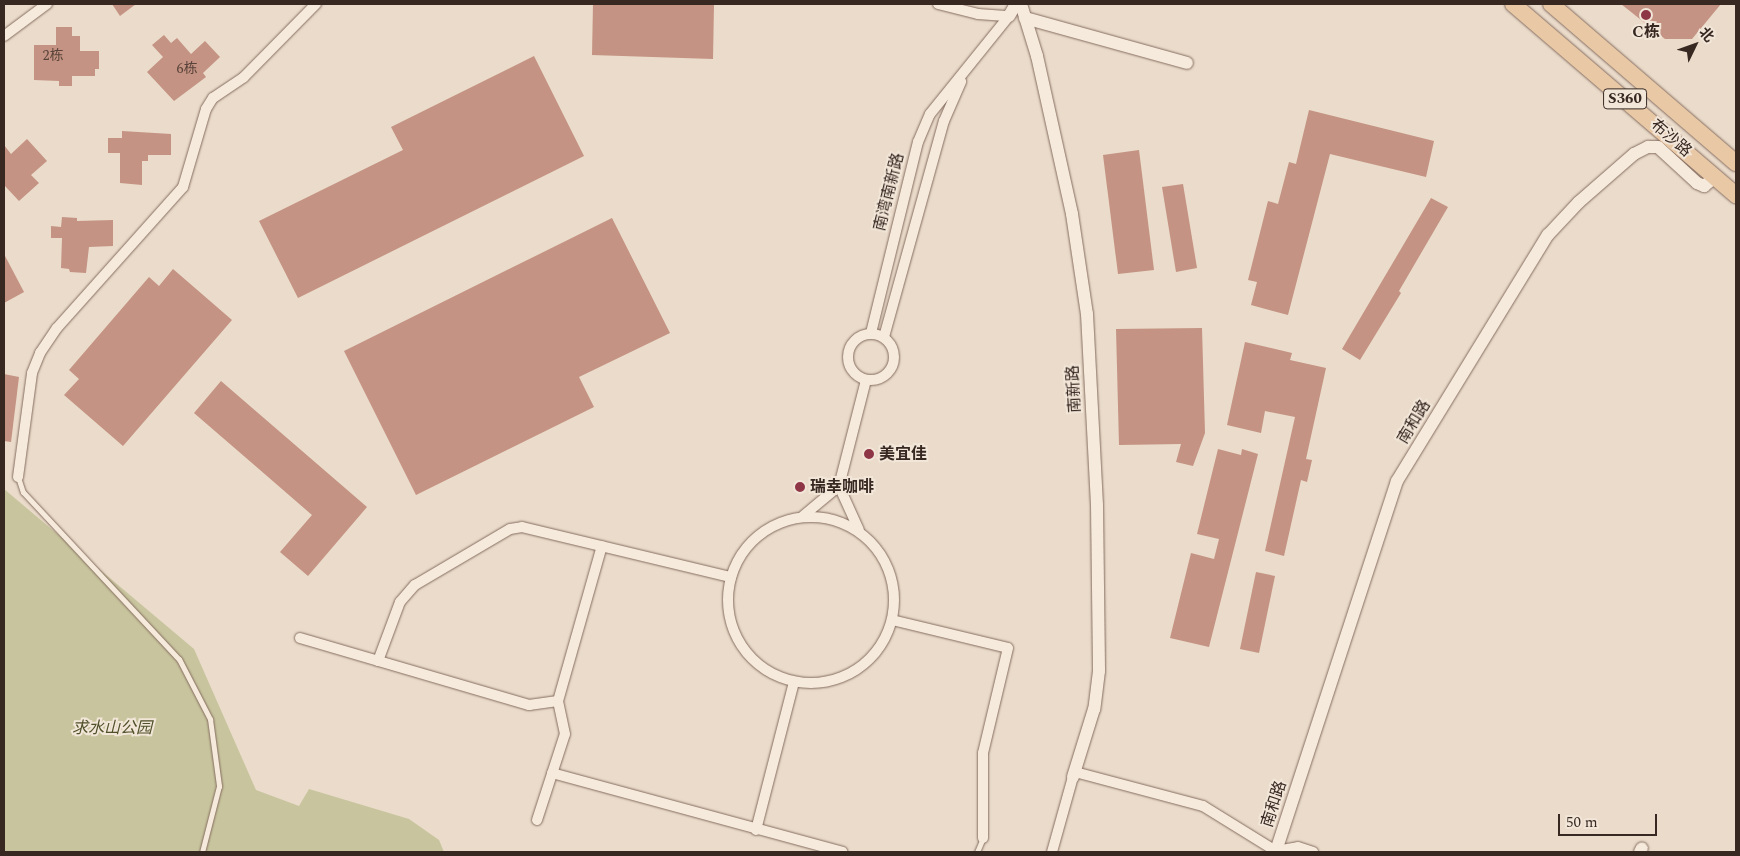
<!DOCTYPE html>
<meta charset="utf-8">
<style>
body{margin:0}
#map{position:relative;width:1740px;height:856px;overflow:hidden;background:#eadbca;font-family:Spectral,"Noto Sans SC",serif}
div>[style]{position:absolute}
.green>*{inset:0;background:#c8c59e}
.building>*{inset:0;background:#c49383}
.roads{filter:drop-shadow(0 0 1px #856d60) drop-shadow(0 0 1px #856d60)}
.service>*{height:5px;margin:-2.5px;padding:0 2.5px;transform-origin:2.5px;border-radius:2.5px;background:#f6eadc}
.minor>*{height:10px;margin:-5px;padding:0 5px;transform-origin:5px;border-radius:5px;background:#f6eadc}
.minor>.ring{margin:-5px;padding:0;box-sizing:content-box;background:none;border:10px solid #f6eadc;border-radius:50%}
.tertiary>*{height:12px;margin:-6px;padding:0 6px;transform-origin:6px;border-radius:6px;background:#f6eadc}
.primary>*{height:16px;margin:-8px;padding:0 8px;transform-origin:8px;border-radius:8px;background:#e9c8a6}
.dots>*{width:14px;height:14px;translate:-50% -50%;box-sizing:border-box;border:2px solid #f2e6d8;border-radius:50%}
span{translate:-50% -50%;white-space:nowrap;text-align:center;line-height:1.15;-webkit-text-stroke:4px #f2e6d8;paint-order:stroke}
.number-label{font-size:14px;color:#5a433a}
.number-label span{-webkit-text-stroke-width:0}
.shield-label span{padding:1px 4px;background:#f2e6d8;border:1px solid;border-radius:4px;-webkit-text-stroke-width:0}
.shield-label{font-size:15px;color:#372822;font-weight:700}
.poi-label{font-size:16px;color:#372822;font-weight:700}
.left{translate:0 -50%;text-align:left}
.street-label{font-size:16px;color:#372822}
.park-label{font-size:16px;color:#4f512a;font-style:italic}
.frame{position:absolute;inset:0;border:5px solid #372822;pointer-events:none}
.north{position:absolute;left:1670px;top:20px;width:50px;height:50px;-webkit-text-stroke:4px #f2e6d8;paint-order:stroke;rotate:48deg;font-size:14px;font-weight:700;line-height:20px;text-align:center;color:#372822}
.north::after{content:'';display:block;margin:auto;width:18px;height:22px;background:#372822;clip-path:polygon(50% 0,100% 100%,50% 72%,0 100%)}
.scale{position:absolute;left:1558px;top:814px;width:99px;height:22px;box-sizing:border-box;border:2px solid #372822;border-top:0;padding-left:6px;font-size:15px;line-height:18px;white-space:nowrap;color:#372822;-webkit-text-stroke:4px #f2e6d8;paint-order:stroke}
</style>
<div id="map">
<div class="green">
<i style="clip-path:polygon(4px 489px,194px 649px,256px 790px,299px 806px,309px 789px,409px 819px,439px 840px,444px 852px,4px 852px)"></i>
</div>
<div class="building">
<i style="clip-path:polygon(112px 4px,136px 4px,120px 16px)"></i>
<i style="clip-path:polygon(593px 4px,714px 4px,713px 59px,592px 55px)"></i>
<i style="clip-path:polygon(1621px 4px,1721px 4px,1692px 39px,1665px 39px)"></i>
<i style="clip-path:polygon(56px 27px,72px 27px,72px 36px,80px 36px,80px 51px,99px 51px,99px 69px,95px 69px,95px 76px,72px 76px,72px 86px,59px 86px,59px 81px,34px 80px,34px 45px,56px 45px)"></i>
<i style="clip-path:polygon(164px 35px,171px 43px,177px 38px,191px 54px,205px 41px,220px 57px,203px 73px,206px 77px,174px 101px,147px 72px,163px 57px,152px 45px)"></i>
<i style="clip-path:polygon(534px 56px,584px 156px,298px 298px,259px 221px,403px 150px,391px 127px)"></i>
<i style="clip-path:polygon(1309px 110px,1434px 141px,1426px 177px,1330px 154px,1288px 315px,1251px 305px,1257px 282px,1248px 280px,1268px 201px,1278px 204px,1289px 162px,1296px 164px)"></i>
<i style="clip-path:polygon(122px 131px,171px 134px,171px 155px,148px 155px,148px 161px,142px 161px,142px 185px,120px 183px,120px 153px,108px 153px,108px 138px,122px 138px)"></i>
<i style="clip-path:polygon(27px 139px,47px 161px,31px 175px,39px 183px,19px 201px,4px 185px,4px 145px,11px 154px)"></i>
<i style="clip-path:polygon(1139px 150px,1154px 270px,1118px 274px,1103px 155px)"></i>
<i style="clip-path:polygon(1183px 184px,1197px 268px,1176px 272px,1162px 187px)"></i>
<i style="clip-path:polygon(1431px 198px,1448px 207px,1399px 291px,1401px 293px,1360px 360px,1342px 349px)"></i>
<i style="clip-path:polygon(62px 217px,77px 218px,77px 221px,113px 220px,113px 246px,89px 247px,86px 273px,70px 272px,69px 269px,61px 268px,62px 238px,51px 238px,51px 226px,61px 227px)"></i>
<i style="clip-path:polygon(612px 218px,670px 333px,579px 377px,594px 407px,416px 495px,344px 351px)"></i>
<i style="clip-path:polygon(4px 254px,24px 292px,4px 303px)"></i>
<i style="clip-path:polygon(173px 269px,232px 320px,123px 446px,64px 395px,79px 379px,69px 370px,149px 277px,159px 286px)"></i>
<i style="clip-path:polygon(1202px 328px,1205px 433px,1193px 466px,1176px 462px,1181px 444px,1119px 445px,1116px 329px)"></i>
<i style="clip-path:polygon(1245px 342px,1292px 353px,1290px 360px,1326px 368px,1306px 459px,1312px 460px,1307px 482px,1301px 480px,1284px 556px,1265px 551px,1295px 417px,1265px 411px,1261px 433px,1227px 425px)"></i>
<i style="clip-path:polygon(4px 374px,19px 377px,11px 442px,4px 441px)"></i>
<i style="clip-path:polygon(221px 381px,367px 507px,308px 576px,280px 552px,312px 515px,194px 413px)"></i>
<i style="clip-path:polygon(1218px 449px,1241px 455px,1242px 449px,1258px 454px,1209px 647px,1170px 638px,1191px 553px,1214px 559px,1219px 539px,1197px 534px)"></i>
<i style="clip-path:polygon(1256px 572px,1275px 576px,1259px 653px,1240px 649px)"></i>
</div>
<div class="roads">
<div class="service">
<i style="left:18px;top:477px;width:16px;rotate:72deg"></i>
<i style="left:23px;top:492px;width:229px;rotate:47deg"></i>
<i style="left:179px;top:659px;width:68px;rotate:62.7deg"></i>
<i style="left:210px;top:719px;width:68px;rotate:82.3deg"></i>
<i style="left:219px;top:786px;width:68px;rotate:104.4deg"></i>
<i style="left:977px;top:852px;width:15px;rotate:-67deg"></i>
</div>
<div class="minor">
<i style="left:938px;top:4px;width:41px;rotate:14deg"></i>
<i style="left:978px;top:14px;width:31px;rotate:4deg"></i>
<i style="left:4px;top:36px;width:54px;rotate:-36.7deg"></i>
<i style="left:871px;top:333px;width:197px;rotate:-76.2deg"></i>
<i style="left:918px;top:142px;width:30px;rotate:-67deg"></i>
<i style="left:930px;top:114px;width:126px;rotate:-51.1deg"></i>
<i class="ring" style="left:848px;top:334px;width:36px;height:36px"></i>
<i style="left:884px;top:337px;width:224px;rotate:-74.5deg"></i>
<i style="left:944px;top:121px;width:43px;rotate:-66.4deg"></i>
<i style="left:18px;top:477px;width:105px;rotate:-82.3deg"></i>
<i style="left:32px;top:373px;width:22px;rotate:-68deg"></i>
<i style="left:40px;top:353px;width:30px;rotate:-56deg"></i>
<i style="left:57px;top:328px;width:189px;rotate:-48.2deg"></i>
<i style="left:183px;top:187px;width:81px;rotate:-73.6deg"></i>
<i style="left:206px;top:109px;width:13px;rotate:-58deg"></i>
<i style="left:213px;top:98px;width:37px;rotate:-34deg"></i>
<i style="left:244px;top:77px;width:103px;rotate:-45.4deg"></i>
<i style="left:839px;top:486px;width:48px;rotate:65.6deg"></i>
<i style="left:803px;top:516px;width:47px;rotate:-39.8deg"></i>
<i style="left:839px;top:486px;width:109px;rotate:-75.7deg"></i>
<i class="ring" style="left:728px;top:517px;width:156px;height:156px"></i>
<i style="left:892px;top:620px;width:119px;rotate:13.6deg"></i>
<i style="left:1008px;top:648px;width:108px;rotate:103.4deg"></i>
<i style="left:983px;top:753px;width:85px;rotate:90deg"></i>
<i style="left:300px;top:638px;width:239px;rotate:16.3deg"></i>
<i style="left:529px;top:705px;width:29px;rotate:-8deg"></i>
<i style="left:378px;top:661px;width:63px;rotate:-69.6deg"></i>
<i style="left:400px;top:602px;width:23px;rotate:-49deg"></i>
<i style="left:415px;top:585px;width:110px;rotate:-30.5deg"></i>
<i style="left:510px;top:529px;width:12px;rotate:-9deg"></i>
<i style="left:522px;top:527px;width:215px;rotate:13.5deg"></i>
<i style="left:1075px;top:772px;width:132px;rotate:14.9deg"></i>
<i style="left:1203px;top:806px;width:86px;rotate:31.7deg"></i>
<i style="left:1276px;top:851px;width:22px;rotate:-10deg"></i>
<i style="left:1298px;top:847px;width:16px;rotate:18deg"></i>
<i style="left:552px;top:773px;width:301px;rotate:15.2deg"></i>
<i style="left:537px;top:820px;width:90px;rotate:-72deg"></i>
<i style="left:565px;top:734px;width:34px;rotate:-102deg"></i>
<i style="left:558px;top:701px;width:161px;rotate:-74.2deg"></i>
<i style="left:756px;top:830px;width:153px;rotate:-75.6deg"></i>
<i style="left:1052px;top:852px;width:78px;rotate:-74.4deg"></i>
</div>
<div class="tertiary">
<i style="left:1021px;top:4px;width:54px;rotate:72.9deg"></i>
<i style="left:1037px;top:56px;width:162px;rotate:77.5deg"></i>
<i style="left:1072px;top:214px;width:101px;rotate:81.5deg"></i>
<i style="left:1087px;top:314px;width:191px;rotate:87deg"></i>
<i style="left:1097px;top:505px;width:166px;rotate:89.3deg"></i>
<i style="left:1099px;top:671px;width:38px;rotate:97deg"></i>
<i style="left:1094px;top:709px;width:71px;rotate:107.2deg"></i>
<i style="left:1009px;top:16px;width:14px;rotate:-60deg"></i>
<i style="left:1025px;top:18px;width:168px;rotate:15.5deg"></i>
<i style="left:1276px;top:851px;width:389px;rotate:-71.9deg"></i>
<i style="left:1397px;top:481px;width:289px;rotate:-58.5deg"></i>
<i style="left:1548px;top:235px;width:45px;rotate:-46.8deg"></i>
<i style="left:1579px;top:202px;width:73px;rotate:-41.1deg"></i>
<i style="left:1634px;top:154px;width:16px;rotate:-27deg"></i>
<i style="left:1648px;top:147px;width:10px"></i>
<i style="left:1658px;top:147px;width:53px;rotate:42.7deg"></i>
<i style="left:1697px;top:183px;width:8px;rotate:23deg"></i>
<i style="left:1704px;top:186px;width:14px;rotate:-39deg"></i>
<i style="left:1640px;top:852px;width:4px;rotate:-63deg"></i>
</div>
<div class="primary">
<i style="left:1513px;top:4px;width:294px;rotate:40.6deg"></i>
<i style="left:1551px;top:4px;width:244px;rotate:40.7deg"></i>
</div>
</div>
<div class="dots">
<i style="left:1646px;top:15px;background:#8e3646"></i>
<i style="left:869px;top:454px;background:#8e3646"></i>
<i style="left:800px;top:487px;background:#8e3646"></i>
</div>
<div class="number-label">
<span style="left:53px;top:56px">2栋</span>
<span style="left:187px;top:69px">6栋</span>
</div>
<div class="shield-label">
<span style="left:1625px;top:99px">S360</span>
</div>
<div class="poi-label">
<span style="left:1646px;top:32px">C栋</span>
<span class="left" style="left:879px;top:454px">美宜佳</span>
<span class="left" style="left:810px;top:487px">瑞幸咖啡</span>
</div>
<div class="street-label">
<span style="left:1671px;top:138px;rotate:41deg">布沙路</span>
<span style="left:889px;top:192px;rotate:-76deg">南湾南新路</span>
<span style="left:1074px;top:389px;rotate:-93deg">南新路</span>
<span style="left:1414px;top:422px;rotate:-59deg">南和路</span>
<span style="left:1274px;top:804px;rotate:-72deg">南和路</span>
</div>
<div class="park-label">
<span style="left:112px;top:728px">求水山公园</span>
</div>
<div class="frame"></div>
<div class="north">北</div>
<div class="scale">50 m</div>
</div>
